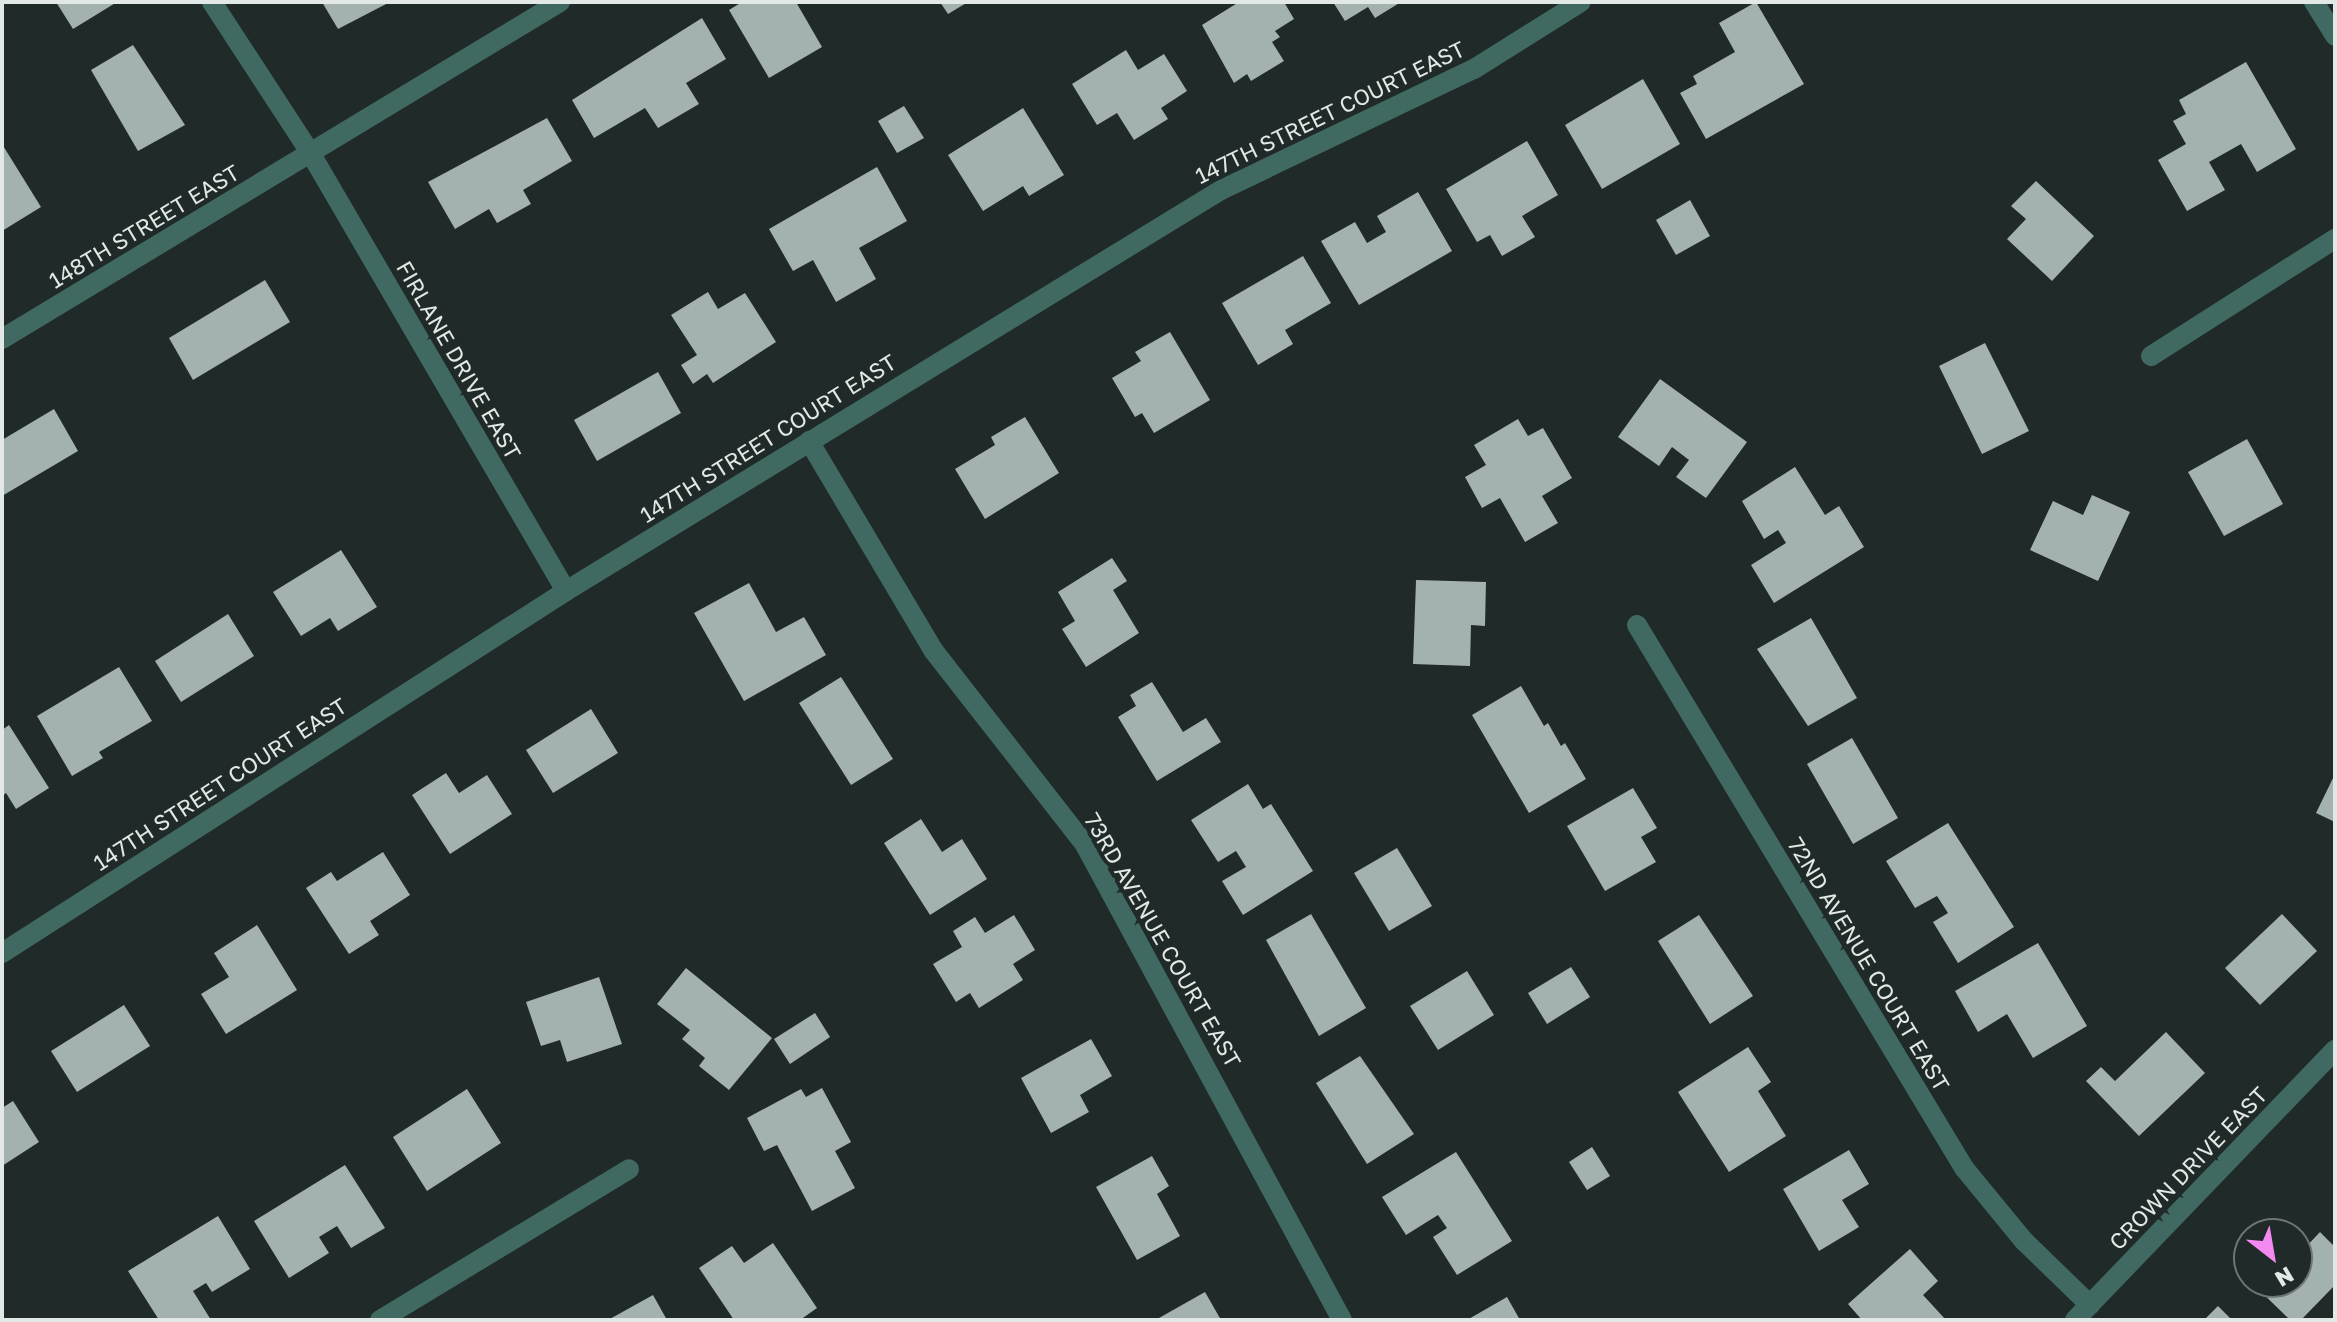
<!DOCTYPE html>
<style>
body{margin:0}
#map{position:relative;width:2337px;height:1322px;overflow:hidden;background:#202a28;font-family:"Golos Text",sans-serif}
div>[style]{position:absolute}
.building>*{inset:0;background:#a4b2af}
.street>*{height:20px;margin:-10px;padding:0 10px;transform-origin:10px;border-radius:10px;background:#3f6961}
span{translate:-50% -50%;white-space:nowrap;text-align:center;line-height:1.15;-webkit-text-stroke:8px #202a28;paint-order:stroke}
.street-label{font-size:22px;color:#e1e8e6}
.frame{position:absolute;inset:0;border:4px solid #e1e8e6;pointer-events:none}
.north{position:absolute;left:2233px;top:1218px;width:80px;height:80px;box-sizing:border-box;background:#202a28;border:2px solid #6d7674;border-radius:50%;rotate:149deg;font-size:22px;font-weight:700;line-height:32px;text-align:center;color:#e1e8e6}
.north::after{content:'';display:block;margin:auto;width:28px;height:36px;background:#f489f1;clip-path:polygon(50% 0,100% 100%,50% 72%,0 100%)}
</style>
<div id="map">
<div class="building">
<i style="clip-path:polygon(56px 2px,117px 2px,73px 29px)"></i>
<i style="clip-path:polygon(322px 2px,390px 2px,338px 29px)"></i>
<i style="clip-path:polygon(742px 2px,796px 2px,822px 47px,769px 78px,729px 10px)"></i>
<i style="clip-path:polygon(940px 2px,968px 2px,948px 14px)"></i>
<i style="clip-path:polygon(1239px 2px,1284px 2px,1294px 19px,1275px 31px,1280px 37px,1272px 42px,1284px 61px,1251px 81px,1247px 74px,1234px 83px,1202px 25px)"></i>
<i style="clip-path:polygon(1333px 2px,1401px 2px,1375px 18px,1368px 7px,1345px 21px)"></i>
<i style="clip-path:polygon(1756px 2px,1804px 84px,1706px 139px,1680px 93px,1697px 84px,1693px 76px,1735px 52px,1719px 23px)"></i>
<i style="clip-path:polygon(702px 18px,726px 59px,686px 83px,699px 104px,658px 128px,645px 108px,594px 138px,572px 100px)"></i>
<i style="clip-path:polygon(133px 45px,185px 125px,138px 151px,91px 70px)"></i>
<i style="clip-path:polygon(1126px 50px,1138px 70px,1164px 54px,1187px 91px,1161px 108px,1168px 119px,1134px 140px,1117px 113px,1097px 125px,1072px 84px)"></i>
<i style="clip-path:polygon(2246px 62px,2296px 149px,2257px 172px,2241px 144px,2209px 162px,2225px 190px,2187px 211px,2158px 160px,2186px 144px,2173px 121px,2186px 114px,2179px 100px)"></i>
<i style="clip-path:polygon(1643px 79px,1680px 144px,1602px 189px,1565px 125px)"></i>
<i style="clip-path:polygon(904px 106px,924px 138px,897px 153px,878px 121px)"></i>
<i style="clip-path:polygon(1023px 108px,1064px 175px,1029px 196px,1023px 186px,983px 211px,948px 155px)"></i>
<i style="clip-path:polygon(547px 118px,572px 161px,523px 190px,531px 204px,497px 223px,489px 209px,455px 229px,428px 182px)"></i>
<i style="clip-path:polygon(1527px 141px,1558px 195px,1522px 216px,1535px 237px,1502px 256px,1490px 235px,1477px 242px,1446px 189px)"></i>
<i style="clip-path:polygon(2px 144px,41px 207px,2px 231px)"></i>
<i style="clip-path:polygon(877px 167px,907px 221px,859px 248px,876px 279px,836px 302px,813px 260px,793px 271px,769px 229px)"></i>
<i style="clip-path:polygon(2036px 181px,2094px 236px,2052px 281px,2007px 239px,2026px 219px,2011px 206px)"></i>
<i style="clip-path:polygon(1418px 192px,1452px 251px,1359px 305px,1321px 241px,1355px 222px,1367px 243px,1386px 232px,1377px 216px)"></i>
<i style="clip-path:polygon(1690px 200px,1710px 236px,1676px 255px,1656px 220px)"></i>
<i style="clip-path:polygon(1303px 256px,1331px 303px,1285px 330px,1293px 344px,1258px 365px,1222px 303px)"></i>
<i style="clip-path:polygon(265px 280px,290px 322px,193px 380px,169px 338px)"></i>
<i style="clip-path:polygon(708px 292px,718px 309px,745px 293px,776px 342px,713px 383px,707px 374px,693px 384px,681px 365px,697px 355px,671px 315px)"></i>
<i style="clip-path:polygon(1170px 332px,1210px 400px,1154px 433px,1142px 413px,1135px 417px,1112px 378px,1141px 361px,1135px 352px)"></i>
<i style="clip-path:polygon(1985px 343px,2029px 431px,1982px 454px,1939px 366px)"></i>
<i style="clip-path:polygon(658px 372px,681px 413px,597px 461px,574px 420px)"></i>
<i style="clip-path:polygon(1660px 379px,1747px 442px,1706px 498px,1676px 477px,1689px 460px,1672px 447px,1659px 466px,1618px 437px)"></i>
<i style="clip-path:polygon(54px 409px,78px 451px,2px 496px,2px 440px)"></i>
<i style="clip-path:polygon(1025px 417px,1059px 473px,985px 519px,955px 469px,995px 445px,991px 437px)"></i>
<i style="clip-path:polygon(1518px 419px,1528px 436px,1543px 428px,1572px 478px,1542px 496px,1558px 523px,1525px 542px,1500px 498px,1482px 508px,1465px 477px,1486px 465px,1474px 445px)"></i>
<i style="clip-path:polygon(2247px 439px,2283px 504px,2224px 536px,2188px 472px)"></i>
<i style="clip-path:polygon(1795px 467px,1825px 515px,1839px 506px,1864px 547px,1774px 603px,1751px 565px,1786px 543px,1778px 530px,1764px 539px,1742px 501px)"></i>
<i style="clip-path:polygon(2092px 495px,2130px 512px,2098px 581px,2030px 550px,2053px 501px,2083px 515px)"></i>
<i style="clip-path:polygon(341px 550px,377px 607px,338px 631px,330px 618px,301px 636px,273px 592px)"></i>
<i style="clip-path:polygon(1112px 558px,1127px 581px,1113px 590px,1139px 633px,1086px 667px,1062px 629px,1075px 621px,1058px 592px)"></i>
<i style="clip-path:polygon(1416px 580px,1486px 582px,1485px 626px,1471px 625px,1470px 666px,1413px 664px)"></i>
<i style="clip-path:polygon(749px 583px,776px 632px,804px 617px,826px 655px,744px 701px,694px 613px)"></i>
<i style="clip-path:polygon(228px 614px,254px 656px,181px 702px,155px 661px)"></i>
<i style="clip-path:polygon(1811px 618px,1857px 698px,1808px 726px,1757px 649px)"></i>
<i style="clip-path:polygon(119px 667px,152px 721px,99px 752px,103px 758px,72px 776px,37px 716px)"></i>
<i style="clip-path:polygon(841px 677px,893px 759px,851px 785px,799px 703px)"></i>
<i style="clip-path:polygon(1152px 682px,1183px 732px,1206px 718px,1221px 742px,1157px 781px,1118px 717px,1136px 706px,1130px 695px)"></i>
<i style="clip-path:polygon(1521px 686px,1544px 726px,1548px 723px,1561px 746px,1565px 743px,1586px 779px,1529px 813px,1472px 715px)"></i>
<i style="clip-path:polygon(591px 709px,618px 753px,553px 793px,526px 750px)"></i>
<i style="clip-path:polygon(9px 725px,49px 788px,16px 809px,6px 793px,2px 796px,2px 730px)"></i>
<i style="clip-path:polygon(1852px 738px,1898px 818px,1853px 844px,1807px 764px)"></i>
<i style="clip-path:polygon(446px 773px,459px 793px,487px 775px,512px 814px,450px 854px,412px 795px)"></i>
<i style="clip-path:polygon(2335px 774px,2335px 822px,2316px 813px)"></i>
<i style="clip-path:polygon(1248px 784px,1263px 809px,1271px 804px,1313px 871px,1243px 915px,1222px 881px,1246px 867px,1236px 851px,1218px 862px,1191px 820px)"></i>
<i style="clip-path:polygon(1633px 788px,1657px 828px,1641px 837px,1656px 862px,1605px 891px,1567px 826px)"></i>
<i style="clip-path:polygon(921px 819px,942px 852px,962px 839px,987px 879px,930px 915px,884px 843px)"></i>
<i style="clip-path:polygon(1948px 823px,2014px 927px,1958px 963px,1933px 922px,1948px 913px,1937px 896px,1915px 908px,1886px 861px)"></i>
<i style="clip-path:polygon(1397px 848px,1432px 906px,1389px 931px,1354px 873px)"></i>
<i style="clip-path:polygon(383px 852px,410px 895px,370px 921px,379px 935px,349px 954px,306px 888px,331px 872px,337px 881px)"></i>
<i style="clip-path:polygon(1311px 914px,1366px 1008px,1319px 1036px,1266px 940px)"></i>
<i style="clip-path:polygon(2282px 914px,2317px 951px,2260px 1005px,2225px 968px)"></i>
<i style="clip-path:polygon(1014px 915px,1035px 950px,1013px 964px,1023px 980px,979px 1008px,970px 993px,956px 1002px,933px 964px,962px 947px,953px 931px,975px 917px,985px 933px)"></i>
<i style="clip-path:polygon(1699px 915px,1753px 996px,1710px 1024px,1658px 941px)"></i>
<i style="clip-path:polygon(257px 925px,297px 990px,226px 1034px,201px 994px,229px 977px,214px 953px)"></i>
<i style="clip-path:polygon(2038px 943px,2087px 1026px,2033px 1058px,2007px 1014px,1978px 1032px,1955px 991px)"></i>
<i style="clip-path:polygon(1571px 967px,1590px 997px,1547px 1024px,1528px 993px)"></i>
<i style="clip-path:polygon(686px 968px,772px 1038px,729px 1090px,699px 1066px,705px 1058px,682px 1039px,690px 1030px,657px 1004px)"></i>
<i style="clip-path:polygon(1467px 971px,1494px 1015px,1438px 1050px,1410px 1006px)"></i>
<i style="clip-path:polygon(599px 977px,622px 1044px,567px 1062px,560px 1040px,541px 1046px,526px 1002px)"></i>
<i style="clip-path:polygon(124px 1005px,150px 1046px,77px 1092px,51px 1051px)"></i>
<i style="clip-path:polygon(815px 1013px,830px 1037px,790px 1064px,774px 1039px)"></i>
<i style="clip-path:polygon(2166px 1032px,2205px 1073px,2139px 1136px,2086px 1081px,2101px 1067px,2115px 1081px)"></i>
<i style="clip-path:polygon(1091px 1039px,1112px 1076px,1080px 1095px,1089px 1112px,1051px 1133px,1021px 1078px)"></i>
<i style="clip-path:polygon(1748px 1047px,1771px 1082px,1758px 1091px,1786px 1136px,1729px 1172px,1678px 1092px)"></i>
<i style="clip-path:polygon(1360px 1056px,1414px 1134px,1367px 1164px,1316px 1083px)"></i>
<i style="clip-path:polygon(822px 1088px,851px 1142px,835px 1151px,855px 1188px,812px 1211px,777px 1145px,764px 1151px,747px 1118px,801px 1089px,806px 1097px)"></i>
<i style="clip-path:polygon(467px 1089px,501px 1143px,427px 1191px,393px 1137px)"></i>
<i style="clip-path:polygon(13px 1101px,39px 1142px,2px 1166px,2px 1108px)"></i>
<i style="clip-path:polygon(1592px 1147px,1610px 1176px,1587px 1190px,1569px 1162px)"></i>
<i style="clip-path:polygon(1849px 1150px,1869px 1184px,1842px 1200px,1859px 1227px,1819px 1251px,1783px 1189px)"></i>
<i style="clip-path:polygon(1456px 1152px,1512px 1241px,1457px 1275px,1433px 1237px,1447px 1228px,1438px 1215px,1406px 1235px,1382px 1197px)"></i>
<i style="clip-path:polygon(1152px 1156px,1169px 1186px,1157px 1194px,1180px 1236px,1137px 1260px,1096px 1187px)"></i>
<i style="clip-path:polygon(345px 1165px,385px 1228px,351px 1248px,337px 1226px,319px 1237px,329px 1253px,289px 1278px,254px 1221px)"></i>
<i style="clip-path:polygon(218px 1216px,250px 1269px,212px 1292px,206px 1283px,193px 1291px,211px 1320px,159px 1320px,128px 1271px)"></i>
<i style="clip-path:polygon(2320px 1232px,2335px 1247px,2335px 1285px,2301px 1320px,2290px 1320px,2251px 1282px,2297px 1282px,2297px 1245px,2303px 1250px)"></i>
<i style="clip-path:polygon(773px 1243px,817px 1308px,800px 1320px,734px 1320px,699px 1268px,732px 1246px,744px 1263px)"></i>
<i style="clip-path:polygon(1910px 1249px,1938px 1281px,1923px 1295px,1946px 1320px,1862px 1320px,1848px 1304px)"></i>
<i style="clip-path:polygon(1205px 1292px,1221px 1320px,1161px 1320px,1159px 1318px)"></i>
<i style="clip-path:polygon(653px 1295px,667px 1320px,608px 1320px)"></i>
<i style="clip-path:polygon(1507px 1297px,1520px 1320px,1467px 1320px)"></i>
<i style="clip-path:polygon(2218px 1306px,2232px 1320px,2204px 1320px)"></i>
</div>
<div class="street">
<i style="left:212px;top:2px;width:181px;rotate:56.9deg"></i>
<i style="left:311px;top:154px;width:506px;rotate:59.74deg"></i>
<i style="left:2314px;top:2px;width:40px;rotate:58deg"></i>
<i style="left:2px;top:339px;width:652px;rotate:-31.13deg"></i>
<i style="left:2151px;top:356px;width:218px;rotate:-32.5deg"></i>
<i style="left:809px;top:441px;width:243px;rotate:59.3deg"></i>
<i style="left:933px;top:650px;width:245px;rotate:52deg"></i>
<i style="left:1084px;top:843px;width:542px;rotate:61.59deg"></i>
<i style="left:1637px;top:625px;width:634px;rotate:58.94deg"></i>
<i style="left:1964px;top:1168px;width:94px;rotate:50.6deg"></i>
<i style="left:2024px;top:1241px;width:92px;rotate:44.1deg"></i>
<i style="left:2px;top:953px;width:670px;rotate:-32.69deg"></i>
<i style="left:566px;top:591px;width:768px;rotate:-31.48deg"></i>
<i style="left:1221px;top:190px;width:280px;rotate:-25.6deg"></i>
<i style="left:1474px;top:69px;width:126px;rotate:-32.1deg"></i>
<i style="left:380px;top:1320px;width:291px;rotate:-31.2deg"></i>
<i style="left:2075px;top:1320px;width:375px;rotate:-46.1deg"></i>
</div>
<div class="street-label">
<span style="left:1330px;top:112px;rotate:-26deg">147TH STREET COURT EAST</span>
<span style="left:144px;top:226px;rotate:-31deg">148TH STREET EAST</span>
<span style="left:459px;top:360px;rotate:60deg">FIRLANE DRIVE EAST</span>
<span style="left:768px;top:438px;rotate:-32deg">147TH STREET COURT EAST</span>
<span style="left:220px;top:784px;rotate:-33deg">147TH STREET COURT EAST</span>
<span style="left:1163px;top:940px;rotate:60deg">73RD AVENUE COURT EAST</span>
<span style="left:1869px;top:964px;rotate:59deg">72ND AVENUE COURT EAST</span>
<span style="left:2188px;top:1168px;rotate:-46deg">CROWN DRIVE EAST</span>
</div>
<div class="frame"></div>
<div class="north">N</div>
</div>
